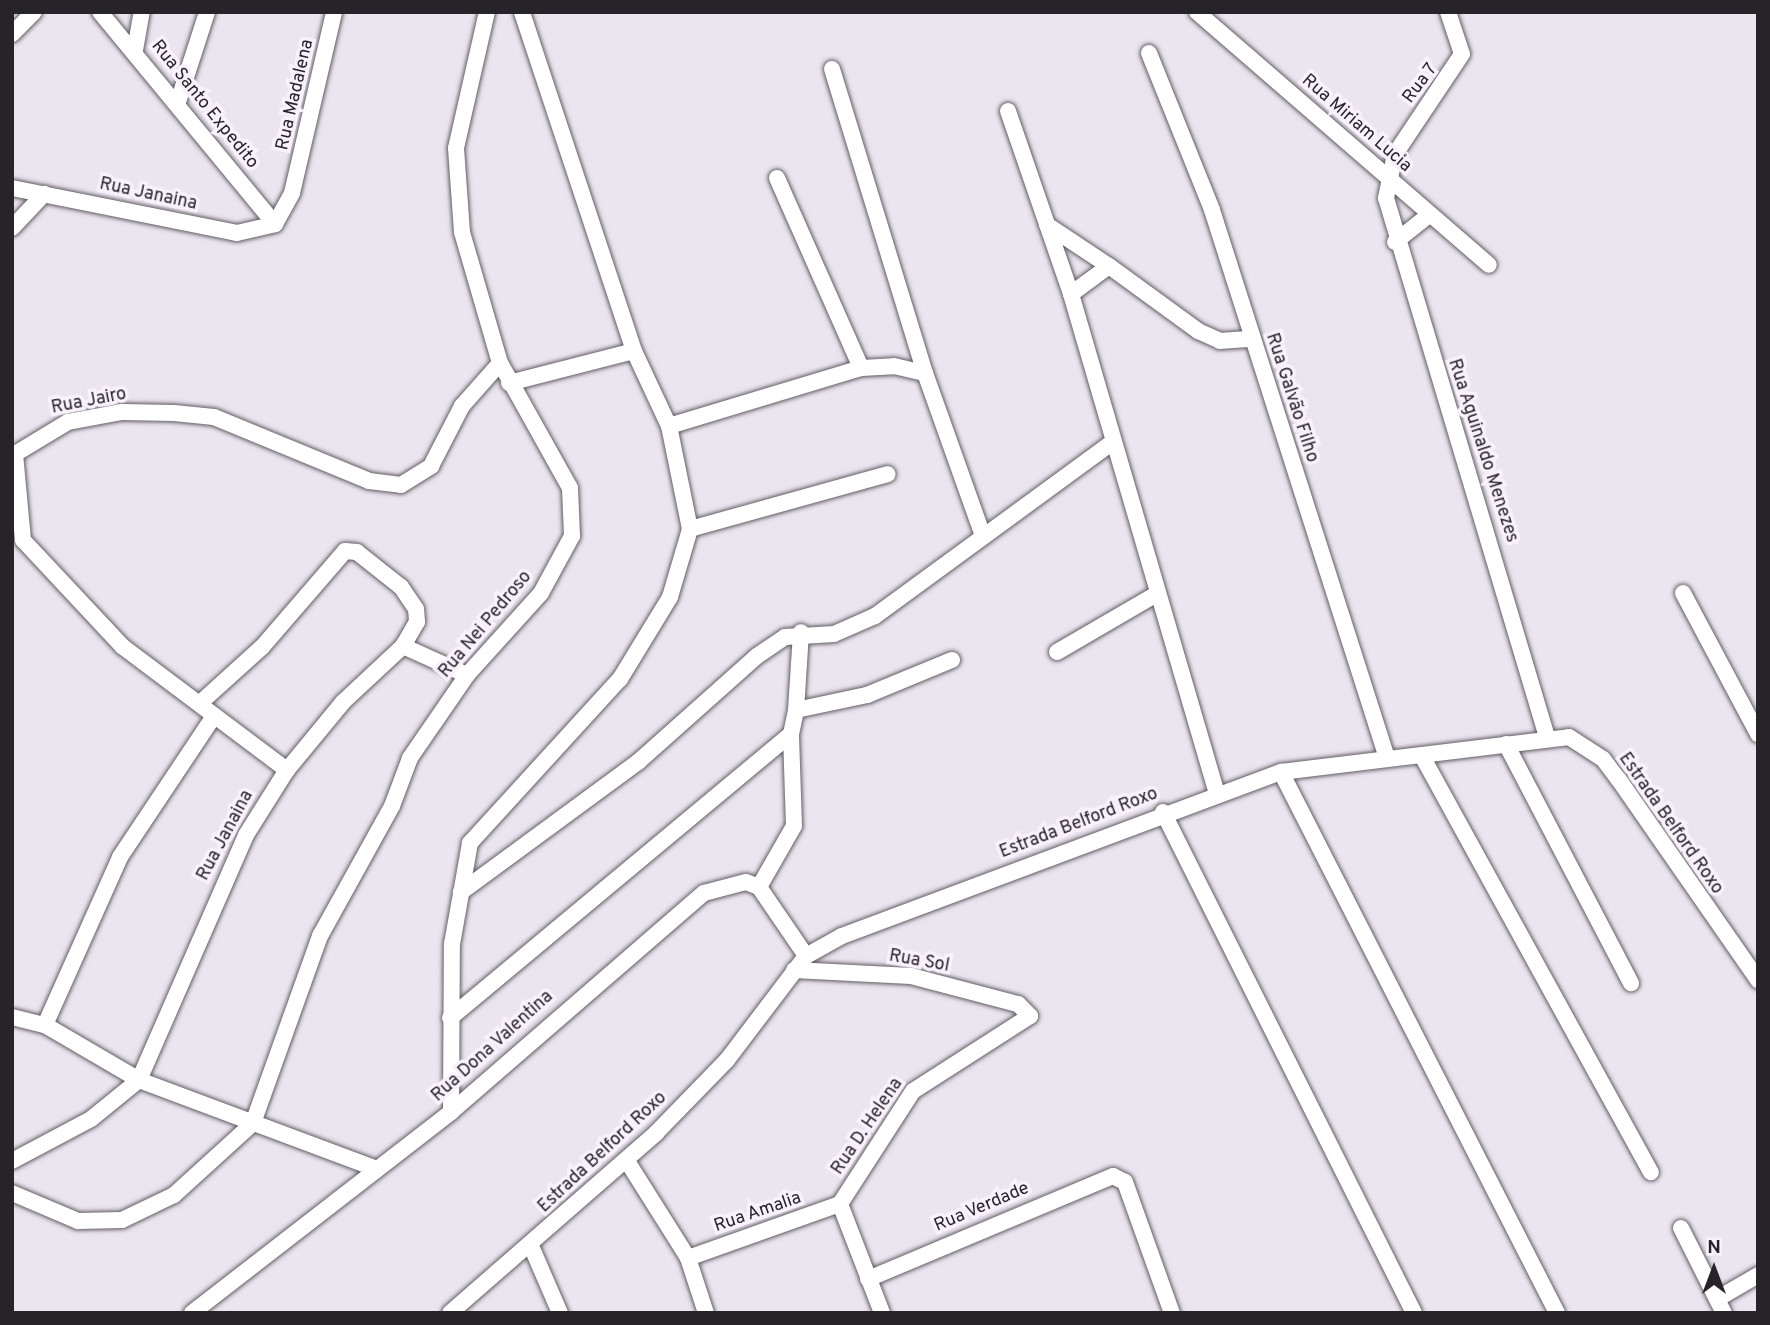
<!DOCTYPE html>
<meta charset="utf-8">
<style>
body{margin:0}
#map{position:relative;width:1770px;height:1325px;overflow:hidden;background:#ebe5ef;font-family:Overpass,sans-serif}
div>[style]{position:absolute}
.roads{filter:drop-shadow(0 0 2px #625d65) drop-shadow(0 0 2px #625d65)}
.minor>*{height:16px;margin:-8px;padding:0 8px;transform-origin:8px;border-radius:8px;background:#fff}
span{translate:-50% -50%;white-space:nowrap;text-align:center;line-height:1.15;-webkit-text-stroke:7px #f9f2fc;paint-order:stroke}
.street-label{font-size:18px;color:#262428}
.frame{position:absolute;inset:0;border:14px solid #262428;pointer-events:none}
.north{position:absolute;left:1679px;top:1234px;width:70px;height:70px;-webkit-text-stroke:5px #f9f2fc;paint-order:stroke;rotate:0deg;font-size:19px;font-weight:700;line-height:28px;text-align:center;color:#262428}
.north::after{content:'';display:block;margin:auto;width:24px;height:32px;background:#262428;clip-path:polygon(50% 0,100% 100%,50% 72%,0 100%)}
</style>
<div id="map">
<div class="roads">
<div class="minor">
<i style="left:100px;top:12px;width:275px;rotate:50.5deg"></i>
<i style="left:1197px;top:12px;width:386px;rotate:40.9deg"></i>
<i style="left:1448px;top:12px;width:44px;rotate:71.6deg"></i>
<i style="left:1462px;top:54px;width:120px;rotate:123.8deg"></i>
<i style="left:1395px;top:154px;width:45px;rotate:101.6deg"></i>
<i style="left:1386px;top:198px;width:563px;rotate:73.37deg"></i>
<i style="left:12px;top:34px;width:31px;rotate:-45deg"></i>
<i style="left:135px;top:50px;width:39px;rotate:-80deg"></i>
<i style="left:1149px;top:53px;width:169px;rotate:68.1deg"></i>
<i style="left:1212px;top:210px;width:575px;rotate:72.29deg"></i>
<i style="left:832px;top:69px;width:318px;rotate:73deg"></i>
<i style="left:178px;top:102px;width:95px;rotate:-72.1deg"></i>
<i style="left:1008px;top:111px;width:194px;rotate:71deg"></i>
<i style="left:1071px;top:294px;width:521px;rotate:73.72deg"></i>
<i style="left:777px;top:178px;width:208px;rotate:66.1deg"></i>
<i style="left:12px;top:188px;width:229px;rotate:11.3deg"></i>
<i style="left:237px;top:233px;width:39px;rotate:-13deg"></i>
<i style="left:275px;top:224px;width:35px;rotate:-61deg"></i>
<i style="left:292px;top:193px;width:186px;rotate:-76.9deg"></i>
<i style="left:1047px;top:225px;width:74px;rotate:33.5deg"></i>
<i style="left:12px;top:228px;width:47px;rotate:-46.7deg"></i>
<i style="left:1395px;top:242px;width:43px;rotate:-38.5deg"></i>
<i style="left:1071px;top:294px;width:47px;rotate:-36.4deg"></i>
<i style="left:1109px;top:266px;width:110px;rotate:36.1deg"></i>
<i style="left:1198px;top:331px;width:24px;rotate:24deg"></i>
<i style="left:1220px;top:341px;width:31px;rotate:-4deg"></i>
<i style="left:509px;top:383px;width:129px;rotate:-14.4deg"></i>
<i style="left:669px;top:426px;width:201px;rotate:-16.8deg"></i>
<i style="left:861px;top:368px;width:33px;rotate:-3deg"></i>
<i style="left:894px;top:366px;width:32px;rotate:13deg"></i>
<i style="left:925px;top:373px;width:173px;rotate:70.4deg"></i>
<i style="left:690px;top:529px;width:205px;rotate:-15.5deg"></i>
<i style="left:1683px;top:593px;width:160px;rotate:62deg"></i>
<i style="left:403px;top:646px;width:70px;rotate:24.4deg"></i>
<i style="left:1057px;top:652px;width:113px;rotate:-30.2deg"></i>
<i style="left:796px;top:710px;width:78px;rotate:-86.3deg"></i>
<i style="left:1506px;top:744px;width:270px;rotate:62.4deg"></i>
<i style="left:1422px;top:756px;width:475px;rotate:61.2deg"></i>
<i style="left:287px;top:770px;width:205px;rotate:-143.1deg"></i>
<i style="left:123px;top:647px;width:146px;rotate:-133.1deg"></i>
<i style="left:23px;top:540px;width:86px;rotate:-95.3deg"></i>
<i style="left:15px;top:454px;width:62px;rotate:-31.1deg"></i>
<i style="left:68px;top:422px;width:55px;rotate:-10.5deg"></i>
<i style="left:122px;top:412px;width:52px;rotate:1.1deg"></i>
<i style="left:174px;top:413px;width:40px;rotate:5.7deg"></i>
<i style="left:214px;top:417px;width:168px;rotate:22.4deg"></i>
<i style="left:369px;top:481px;width:32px;rotate:7deg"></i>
<i style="left:401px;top:485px;width:36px;rotate:-32deg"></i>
<i style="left:431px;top:466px;width:68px;rotate:-62.7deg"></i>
<i style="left:462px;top:406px;width:57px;rotate:-48.5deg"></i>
<i style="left:1281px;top:772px;width:607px;rotate:62.97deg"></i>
<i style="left:1163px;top:812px;width:560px;rotate:63.39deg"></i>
<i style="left:759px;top:887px;width:70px;rotate:-60.2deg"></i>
<i style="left:794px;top:826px;width:92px;rotate:-91.9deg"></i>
<i style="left:461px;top:892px;width:220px;rotate:-36.3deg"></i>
<i style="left:638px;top:762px;width:159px;rotate:-41.7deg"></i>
<i style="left:757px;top:656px;width:34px;rotate:-34deg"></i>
<i style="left:785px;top:637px;width:49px;rotate:-3.5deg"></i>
<i style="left:834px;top:634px;width:45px;rotate:-23.7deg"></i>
<i style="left:875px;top:616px;width:293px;rotate:-36.2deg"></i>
<i style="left:794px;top:970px;width:117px;rotate:2.9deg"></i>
<i style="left:911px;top:976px;width:111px;rotate:14.7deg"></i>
<i style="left:1018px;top:1004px;width:17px;rotate:45deg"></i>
<i style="left:1030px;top:1016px;width:139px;rotate:147.3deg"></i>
<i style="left:913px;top:1091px;width:135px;rotate:122.9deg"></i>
<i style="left:840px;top:1204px;width:117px;rotate:68.9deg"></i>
<i style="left:12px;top:1017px;width:34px;rotate:14deg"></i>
<i style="left:45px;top:1025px;width:109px;rotate:30.3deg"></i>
<i style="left:139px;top:1080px;width:254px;rotate:20.5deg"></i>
<i style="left:450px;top:1018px;width:444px;rotate:-39.8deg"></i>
<i style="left:791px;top:734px;width:25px;rotate:-78deg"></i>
<i style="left:796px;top:710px;width:73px;rotate:-11.9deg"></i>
<i style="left:867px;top:695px;width:92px;rotate:-22.4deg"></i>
<i style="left:45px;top:1025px;width:184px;rotate:-65.9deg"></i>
<i style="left:120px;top:857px;width:169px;rotate:-56.3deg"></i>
<i style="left:451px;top:1112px;width:168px;rotate:-89.7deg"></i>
<i style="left:452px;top:944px;width:103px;rotate:-79.9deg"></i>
<i style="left:470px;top:843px;width:222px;rotate:-47.6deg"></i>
<i style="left:620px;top:679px;width:96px;rotate:-58.6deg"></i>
<i style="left:670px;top:597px;width:71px;rotate:-73.6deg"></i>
<i style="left:690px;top:529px;width:105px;rotate:-101.5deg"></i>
<i style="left:669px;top:426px;width:83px;rotate:-115deg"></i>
<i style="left:634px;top:351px;width:357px;rotate:-108.3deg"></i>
<i style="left:12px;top:1161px;width:89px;rotate:-28deg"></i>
<i style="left:91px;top:1119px;width:62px;rotate:-39.1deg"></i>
<i style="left:139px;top:1080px;width:267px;rotate:-66.4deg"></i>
<i style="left:246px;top:835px;width:77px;rotate:-57.8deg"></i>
<i style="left:287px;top:770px;width:88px;rotate:-50.5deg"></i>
<i style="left:343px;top:702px;width:82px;rotate:-43deg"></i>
<i style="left:403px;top:646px;width:28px;rotate:-60deg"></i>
<i style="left:417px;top:622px;width:13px;rotate:-94deg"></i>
<i style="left:416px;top:609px;width:27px;rotate:-124deg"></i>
<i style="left:401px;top:587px;width:56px;rotate:-141.5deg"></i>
<i style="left:357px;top:552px;width:12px;rotate:-175deg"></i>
<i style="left:345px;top:551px;width:127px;rotate:130.8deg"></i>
<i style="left:262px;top:647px;width:84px;rotate:137.9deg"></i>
<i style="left:627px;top:1161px;width:115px;rotate:57.8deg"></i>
<i style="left:688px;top:1258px;width:58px;rotate:71.9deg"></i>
<i style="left:12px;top:1193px;width:72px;rotate:23deg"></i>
<i style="left:78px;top:1221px;width:44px;rotate:-1.3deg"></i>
<i style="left:122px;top:1220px;width:58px;rotate:-25.7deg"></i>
<i style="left:174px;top:1195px;width:107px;rotate:-42.3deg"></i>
<i style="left:253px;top:1123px;width:199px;rotate:-70.3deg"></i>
<i style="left:320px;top:936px;width:149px;rotate:-61deg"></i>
<i style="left:392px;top:806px;width:51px;rotate:-69.4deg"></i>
<i style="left:410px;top:758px;width:101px;rotate:-55.5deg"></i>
<i style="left:467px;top:675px;width:110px;rotate:-47.9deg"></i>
<i style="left:541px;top:593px;width:65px;rotate:-61.5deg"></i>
<i style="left:572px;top:536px;width:48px;rotate:-92.4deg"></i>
<i style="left:570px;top:488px;width:143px;rotate:-119.2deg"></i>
<i style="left:500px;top:363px;width:136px;rotate:-106.2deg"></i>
<i style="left:462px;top:232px;width:84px;rotate:-94.1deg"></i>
<i style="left:456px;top:148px;width:139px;rotate:-77.2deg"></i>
<i style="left:1681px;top:1228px;width:95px;rotate:63.2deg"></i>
<i style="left:531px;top:1246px;width:73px;rotate:66.6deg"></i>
<i style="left:688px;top:1258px;width:161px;rotate:-19.6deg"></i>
<i style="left:868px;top:1279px;width:266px;rotate:-22.8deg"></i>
<i style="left:1113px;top:1176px;width:13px;rotate:27deg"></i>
<i style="left:1125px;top:1182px;width:139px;rotate:70.3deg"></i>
<i style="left:1717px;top:1299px;width:48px;rotate:-30.3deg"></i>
<i style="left:192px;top:1313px;width:328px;rotate:-37.8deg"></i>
<i style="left:451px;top:1112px;width:335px;rotate:-40.9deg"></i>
<i style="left:704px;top:893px;width:43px;rotate:-14.7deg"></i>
<i style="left:746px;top:882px;width:14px;rotate:21deg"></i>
<i style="left:759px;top:887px;width:83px;rotate:55.7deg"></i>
<i style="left:450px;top:1313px;width:274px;rotate:-41.1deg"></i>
<i style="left:656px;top:1133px;width:102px;rotate:-45.8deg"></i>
<i style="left:727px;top:1060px;width:131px;rotate:-52.8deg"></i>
<i style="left:806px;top:956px;width:41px;rotate:-29.1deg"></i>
<i style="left:842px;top:936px;width:469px;rotate:-20.5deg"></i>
<i style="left:1281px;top:772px;width:290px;rotate:-6.9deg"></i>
<i style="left:1569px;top:737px;width:40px;rotate:32.9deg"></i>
<i style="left:1603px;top:759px;width:26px;rotate:53deg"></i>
<i style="left:1619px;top:780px;width:244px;rotate:55.2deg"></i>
</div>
</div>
<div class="street-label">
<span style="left:1421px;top:84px;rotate:-53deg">Rua 7</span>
<span style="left:296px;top:95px;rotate:-77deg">Rua Madalena</span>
<span style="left:204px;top:105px;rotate:51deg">Rua Santo Expedito</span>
<span style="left:1356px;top:124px;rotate:41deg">Rua Miriam Lucia</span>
<span style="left:148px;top:195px;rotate:12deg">Rua Janaina</span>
<span style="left:1291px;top:398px;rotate:72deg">Rua Galvão Filho</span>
<span style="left:89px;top:402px;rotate:-11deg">Rua Jairo</span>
<span style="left:1482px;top:451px;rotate:72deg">Rua Aguinaldo Menezes</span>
<span style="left:486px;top:625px;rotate:-50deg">Rua Nei Pedroso</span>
<span style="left:1079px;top:824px;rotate:-21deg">Estrada Belford Roxo</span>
<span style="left:1670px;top:824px;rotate:55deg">Estrada Belford Roxo</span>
<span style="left:226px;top:836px;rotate:-62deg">Rua Janaina</span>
<span style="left:919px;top:962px;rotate:10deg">Rua Sol</span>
<span style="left:493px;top:1047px;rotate:-42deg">Rua Dona Valentina</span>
<span style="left:868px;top:1127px;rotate:-56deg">Rua D. Helena</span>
<span style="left:603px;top:1153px;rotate:-43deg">Estrada Belford Roxo</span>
<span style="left:982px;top:1208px;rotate:-23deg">Rua Verdade</span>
<span style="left:758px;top:1213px;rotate:-19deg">Rua Amalia</span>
</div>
<div class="frame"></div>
<div class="north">N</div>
</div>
